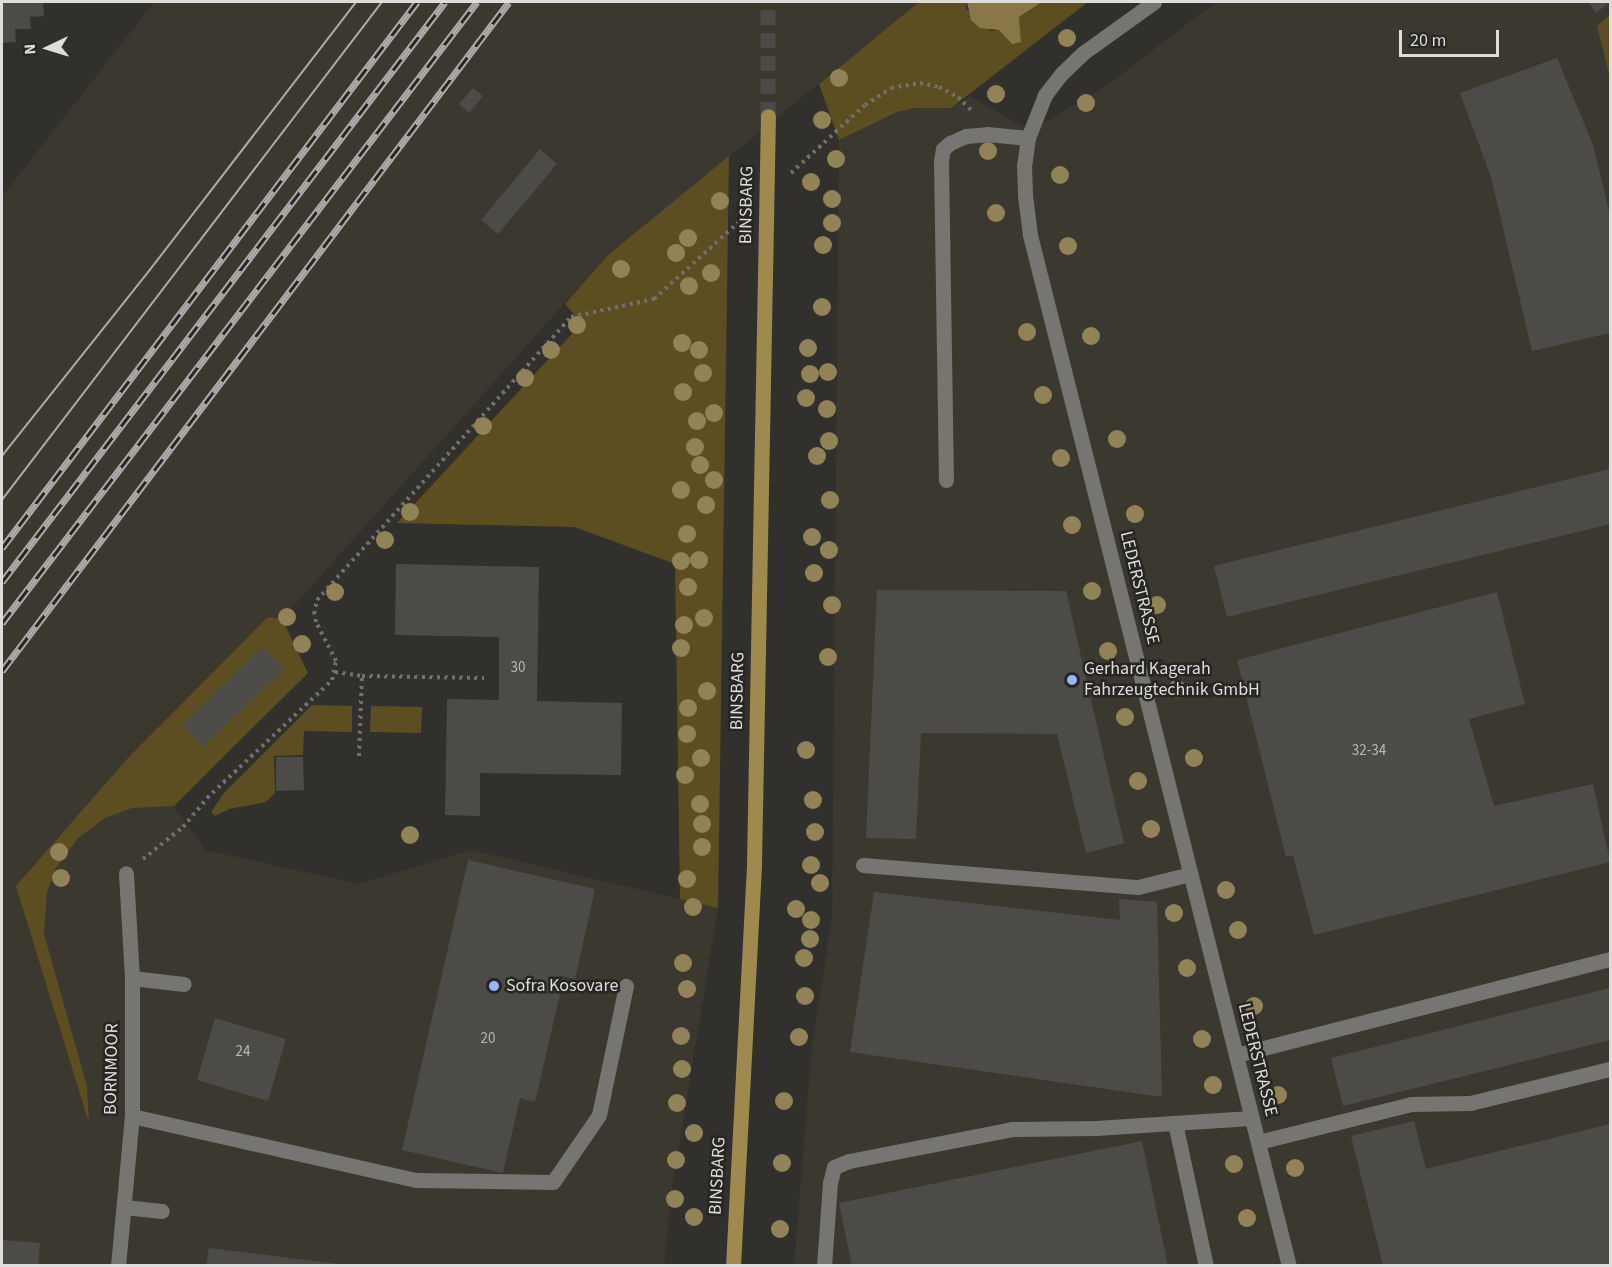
<!DOCTYPE html>
<style>
body{margin:0}
#map{position:relative;width:1612px;height:1267px;overflow:hidden;background:#31302d;font-family:"Source Sans 3",sans-serif}
div>[style]{position:absolute}
.built>*{inset:0;background:#3b3830}
.green>*{inset:0;background:#5d4e22}
.water>*{inset:0;background:#897746}
.building>*{inset:0;background:#4c4b48}
.major-tunnel>*{height:15px;margin-top:-7.5px;transform-origin:0;background:repeating-linear-gradient(90deg,#4b4a47 0 15px,transparent 0 23px)}
.path>*{height:4px;margin-top:-2px;transform-origin:0;background:repeating-linear-gradient(90deg,#71706d 0 3px,transparent 0 7.5px)}
.minor>*{height:15px;margin:-7.5px;padding:0 7.5px;transform-origin:7.5px;border-radius:7.5px;background:#767572}
.major>*{height:15px;margin:-7.5px;padding:0 7.5px;transform-origin:7.5px;border-radius:7.5px;background:#9f8a4d}
.tram>*{height:1.5px;margin:-0.75px;padding:0 0.75px;transform-origin:0.75px;border-radius:0.75px;background:#acaba9}
.rail>*{height:7px;margin-top:-3.5px;transform-origin:0;background:repeating-linear-gradient(90deg,#272623 0 14px,#acaba9 0 28px);box-sizing:border-box;border-block:2px solid #acaba9}
.trees>*{width:18px;height:18px;margin:-9px;border-radius:50%;background:#928257}
.dots>*{width:16px;height:16px;translate:-50% -50%;box-sizing:border-box;border:3px solid #272623;border-radius:50%}
span{translate:-50% -50%;white-space:nowrap;text-align:center;line-height:1.15;-webkit-text-stroke:5px #272623;paint-order:stroke}
.number-label{font-size:15px;color:#bab8b6}
.number-label span{-webkit-text-stroke-width:0}
.street-label{font-size:18px;color:#dedddb}
.poi-label{font-size:18px;color:#dedddb}
.left{translate:0 -50%;text-align:left}
.frame{position:absolute;inset:0;border:3px solid #dedddb;pointer-events:none}
.north{position:absolute;left:18px;top:18px;width:60px;height:60px;-webkit-text-stroke:4px #272623;paint-order:stroke;rotate:266deg;font-size:16px;font-weight:700;line-height:24px;text-align:center;color:#dedddb}
.north::after{content:'';display:block;margin:auto;width:21px;height:27px;background:#dedddb;clip-path:polygon(50% 0,100% 100%,50% 72%,0 100%)}
.scale{position:absolute;left:1399px;top:30px;width:100px;height:27px;box-sizing:border-box;border:3px solid #dedddb;border-top:0;padding-left:8px;font-size:18px;line-height:21px;white-space:nowrap;color:#dedddb;-webkit-text-stroke:4px #272623;paint-order:stroke}
</style>
<div id="map">
<div class="built">
<i style="clip-path:polygon(154px 2px,919px 2px,607px 256px,282px 619px,308px 673px,174px 806px,205px 850px,359px 884px,471px 850px,718px 908px,671px 1194px,664px 1265px,2px 1266px,2px 197px)"></i>
<i style="clip-path:polygon(1216px 2px,1610px 2px,1610px 15px,1597px 26px,1610px 78px,1610px 1265px,794px 1266px,812px 1046px,832px 917px,839px 140px,897px 112px,915px 108px,951px 108px,970px 96px,1030px 131px,1106px 86px)"></i>
</div>
<div class="green">
<i style="clip-path:polygon(919px 2px,967px 2px,966px 9px,991px 31px,999px 30px,1021px 42px,1019px 17px,1042px 2px,1088px 2px,951px 108px,915px 108px,897px 112px,839px 140px,819px 84px)"></i>
<i style="clip-path:polygon(1610px 15px,1610px 78px,1597px 26px)"></i>
<i style="clip-path:polygon(729px 156px,718px 908px,680px 899px,675px 564px,575px 527px,397px 523px,582px 323px,565px 304px,607px 256px)"></i>
<i style="clip-path:polygon(268px 617px,282px 619px,308px 673px,174px 806px,132px 808px,105px 818px,78px 838px,56px 868px,47px 892px,44px 934px,87px 1086px,89px 1123px,16px 886px,127px 759px)"></i>
<i style="clip-path:polygon(312px 705px,352px 706px,352px 732px,304px 731px,303px 755px,274px 756px,275px 793px,266px 802px,229px 809px,215px 816px,211px 812px,224px 793px)"></i>
<i style="clip-path:polygon(371px 706px,422px 707px,421px 733px,370px 732px)"></i>
</div>
<div class="water">
<i style="clip-path:polygon(967px 2px,1042px 2px,1019px 17px,1021px 42px,1012px 44px,999px 30px,980px 28px,971px 20px)"></i>
</div>
<div class="building">
<i style="clip-path:polygon(2px 2px,43px 2px,44px 16px,30px 17px,31px 29px,15px 29px,16px 42px,2px 43px)"></i>
<i style="clip-path:polygon(1588px 2px,1610px 2px,1596px 13px)"></i>
<i style="clip-path:polygon(1557px 58px,1593px 145px,1610px 215px,1610px 333px,1532px 351px,1491px 177px,1460px 93px)"></i>
<i style="clip-path:polygon(473px 88px,483px 96px,469px 113px,459px 104px)"></i>
<i style="clip-path:polygon(540px 149px,557px 164px,498px 234px,481px 220px)"></i>
<i style="clip-path:polygon(1610px 469px,1610px 524px,1227px 617px,1214px 566px)"></i>
<i style="clip-path:polygon(396px 564px,539px 567px,537px 701px,622px 703px,621px 775px,480px 773px,480px 816px,445px 815px,447px 699px,499px 700px,499px 637px,395px 635px)"></i>
<i style="clip-path:polygon(877px 590px,1066px 591px,1124px 843px,1086px 853px,1057px 734px,921px 733px,916px 839px,866px 838px)"></i>
<i style="clip-path:polygon(1497px 592px,1525px 704px,1469px 719px,1494px 806px,1593px 784px,1610px 862px,1314px 935px,1293px 855px,1286px 857px,1237px 660px)"></i>
<i style="clip-path:polygon(262px 646px,284px 668px,203px 747px,182px 725px)"></i>
<i style="clip-path:polygon(276px 757px,303px 757px,304px 790px,276px 791px)"></i>
<i style="clip-path:polygon(468px 860px,595px 889px,575px 979px,564px 977px,535px 1102px,520px 1098px,503px 1173px,402px 1150px)"></i>
<i style="clip-path:polygon(874px 892px,1120px 920px,1119px 899px,1157px 902px,1162px 1097px,850px 1052px)"></i>
<i style="clip-path:polygon(1610px 988px,1610px 1040px,1343px 1106px,1331px 1058px)"></i>
<i style="clip-path:polygon(215px 1018px,286px 1039px,268px 1101px,197px 1080px)"></i>
<i style="clip-path:polygon(1414px 1121px,1426px 1169px,1610px 1124px,1610px 1266px,1383px 1266px,1351px 1136px)"></i>
<i style="clip-path:polygon(1142px 1141px,1168px 1266px,852px 1266px,839px 1203px)"></i>
<i style="clip-path:polygon(2px 1240px,40px 1243px,38px 1266px,2px 1266px)"></i>
<i style="clip-path:polygon(209px 1248px,338px 1264px,338px 1266px,206px 1266px)"></i>
</div>
<div class="major-tunnel">
<i style="left:768px;top:116px;width:114px;rotate:-90deg"></i>
</div>
<div class="path">
<i style="left:791px;top:173px;width:100px;rotate:-42.6deg"></i>
<i style="left:865px;top:105px;width:31px;rotate:-33deg"></i>
<i style="left:891px;top:88px;width:29px;rotate:-10deg"></i>
<i style="left:920px;top:83px;width:19px;rotate:12deg"></i>
<i style="left:939px;top:87px;width:21px;rotate:28deg"></i>
<i style="left:958px;top:97px;width:18px;rotate:45deg"></i>
<i style="left:335px;top:672px;width:27px;rotate:8deg"></i>
<i style="left:362px;top:676px;width:122px;rotate:0.9deg"></i>
<i style="left:359px;top:756px;width:80px;rotate:-87.9deg"></i>
<i style="left:143px;top:859px;width:51px;rotate:-38.7deg"></i>
<i style="left:183px;top:827px;width:38px;rotate:-50deg"></i>
<i style="left:207px;top:798px;width:172px;rotate:-43.3deg"></i>
<i style="left:332px;top:680px;width:19px;rotate:-78deg"></i>
<i style="left:336px;top:661px;width:44px;rotate:-117.1deg"></i>
<i style="left:316px;top:622px;width:8px;rotate:-104deg"></i>
<i style="left:314px;top:614px;width:14px;rotate:-78deg"></i>
<i style="left:317px;top:600px;width:380px;rotate:-48.1deg"></i>
<i style="left:571px;top:317px;width:85px;rotate:-12.2deg"></i>
<i style="left:654px;top:299px;width:119px;rotate:-42.3deg"></i>
</div>
<div class="minor">
<i style="left:1154px;top:2px;width:87px;rotate:144.3deg"></i>
<i style="left:1083px;top:53px;width:29px;rotate:136deg"></i>
<i style="left:1062px;top:73px;width:28px;rotate:128deg"></i>
<i style="left:1045px;top:95px;width:46px;rotate:111.6deg"></i>
<i style="left:1028px;top:138px;width:27px;rotate:98deg"></i>
<i style="left:1024px;top:165px;width:30px;rotate:88deg"></i>
<i style="left:1025px;top:195px;width:40px;rotate:82.9deg"></i>
<i style="left:1030px;top:235px;width:1063px;rotate:75.9deg"></i>
<i style="left:946px;top:480px;width:319px;rotate:-90.9deg"></i>
<i style="left:941px;top:161px;width:12px;rotate:-81deg"></i>
<i style="left:943px;top:149px;width:9px;rotate:-41deg"></i>
<i style="left:950px;top:143px;width:17px;rotate:-24deg"></i>
<i style="left:966px;top:136px;width:21px;rotate:-5deg"></i>
<i style="left:987px;top:134px;width:41px;rotate:5.6deg"></i>
<i style="left:863px;top:865px;width:276px;rotate:4.6deg"></i>
<i style="left:1138px;top:887px;width:54px;rotate:-14deg"></i>
<i style="left:132px;top:978px;width:52px;rotate:6.6deg"></i>
<i style="left:1236px;top:1055px;width:386px;rotate:-14.4deg"></i>
<i style="left:132px;top:1116px;width:292px;rotate:12.7deg"></i>
<i style="left:417px;top:1180px;width:136px;rotate:0.8deg"></i>
<i style="left:553px;top:1182px;width:81px;rotate:-55.5deg"></i>
<i style="left:599px;top:1115px;width:132px;rotate:-78.2deg"></i>
<i style="left:1175px;top:1123px;width:146px;rotate:77.8deg"></i>
<i style="left:1258px;top:1142px;width:158px;rotate:-13.9deg"></i>
<i style="left:1411px;top:1104px;width:59px;rotate:-1deg"></i>
<i style="left:1470px;top:1103px;width:144px;rotate:-13.7deg"></i>
<i style="left:124px;top:1207px;width:38px;rotate:6deg"></i>
<i style="left:118px;top:1266px;width:151px;rotate:-84.7deg"></i>
<i style="left:132px;top:1116px;width:138px;rotate:-90deg"></i>
<i style="left:132px;top:978px;width:105px;rotate:-93.3deg"></i>
<i style="left:824px;top:1266px;width:83px;rotate:-85.9deg"></i>
<i style="left:830px;top:1183px;width:16px;rotate:-76deg"></i>
<i style="left:834px;top:1167px;width:16px;rotate:-22deg"></i>
<i style="left:849px;top:1161px;width:166px;rotate:-11.1deg"></i>
<i style="left:1012px;top:1129px;width:84px;rotate:-0.7deg"></i>
<i style="left:1096px;top:1128px;width:155px;rotate:-3.7deg"></i>
</div>
<div class="major">
<i style="left:733px;top:1266px;width:403px;rotate:-87deg"></i>
<i style="left:754px;top:864px;width:748px;rotate:-88.93deg"></i>
</div>
<div class="tram">
<i style="left:2px;top:456px;width:231px;rotate:-51.5deg"></i>
<i style="left:146px;top:275px;width:344px;rotate:-52.4deg"></i>
<i style="left:2px;top:500px;width:626px;rotate:-52.65deg"></i>
</div>
<div class="rail">
<i style="left:2px;top:548px;width:686px;rotate:-52.76deg"></i>
<i style="left:2px;top:582px;width:730px;rotate:-52.63deg"></i>
<i style="left:2px;top:623px;width:782px;rotate:-52.59deg"></i>
<i style="left:2px;top:671px;width:839px;rotate:-52.84deg"></i>
</div>
<div class="trees">
<i style="left:1067px;top:38px"></i>
<i style="left:839px;top:78px"></i>
<i style="left:996px;top:94px"></i>
<i style="left:1086px;top:103px"></i>
<i style="left:822px;top:120px"></i>
<i style="left:988px;top:151px"></i>
<i style="left:836px;top:159px"></i>
<i style="left:1060px;top:175px"></i>
<i style="left:811px;top:182px"></i>
<i style="left:832px;top:199px"></i>
<i style="left:720px;top:201px"></i>
<i style="left:996px;top:213px"></i>
<i style="left:832px;top:223px"></i>
<i style="left:688px;top:238px"></i>
<i style="left:823px;top:245px"></i>
<i style="left:1068px;top:246px"></i>
<i style="left:676px;top:253px"></i>
<i style="left:621px;top:269px"></i>
<i style="left:711px;top:273px"></i>
<i style="left:689px;top:286px"></i>
<i style="left:822px;top:307px"></i>
<i style="left:577px;top:325px"></i>
<i style="left:1027px;top:332px"></i>
<i style="left:1091px;top:336px"></i>
<i style="left:682px;top:343px"></i>
<i style="left:808px;top:348px"></i>
<i style="left:551px;top:350px"></i>
<i style="left:699px;top:350px"></i>
<i style="left:828px;top:372px"></i>
<i style="left:703px;top:373px"></i>
<i style="left:810px;top:374px"></i>
<i style="left:525px;top:378px"></i>
<i style="left:683px;top:392px"></i>
<i style="left:1043px;top:395px"></i>
<i style="left:806px;top:398px"></i>
<i style="left:827px;top:409px"></i>
<i style="left:714px;top:413px"></i>
<i style="left:697px;top:421px"></i>
<i style="left:483px;top:426px"></i>
<i style="left:1117px;top:439px"></i>
<i style="left:829px;top:441px"></i>
<i style="left:695px;top:447px"></i>
<i style="left:817px;top:456px"></i>
<i style="left:1061px;top:458px"></i>
<i style="left:700px;top:465px"></i>
<i style="left:714px;top:480px"></i>
<i style="left:681px;top:490px"></i>
<i style="left:830px;top:500px"></i>
<i style="left:706px;top:505px"></i>
<i style="left:410px;top:512px"></i>
<i style="left:1135px;top:514px"></i>
<i style="left:1072px;top:525px"></i>
<i style="left:687px;top:534px"></i>
<i style="left:812px;top:537px"></i>
<i style="left:385px;top:540px"></i>
<i style="left:829px;top:550px"></i>
<i style="left:699px;top:560px"></i>
<i style="left:681px;top:561px"></i>
<i style="left:814px;top:573px"></i>
<i style="left:688px;top:587px"></i>
<i style="left:1092px;top:591px"></i>
<i style="left:335px;top:592px"></i>
<i style="left:832px;top:605px"></i>
<i style="left:1157px;top:605px"></i>
<i style="left:287px;top:617px"></i>
<i style="left:704px;top:618px"></i>
<i style="left:684px;top:625px"></i>
<i style="left:302px;top:644px"></i>
<i style="left:681px;top:648px"></i>
<i style="left:1108px;top:651px"></i>
<i style="left:828px;top:657px"></i>
<i style="left:1177px;top:689px"></i>
<i style="left:707px;top:691px"></i>
<i style="left:688px;top:708px"></i>
<i style="left:1125px;top:717px"></i>
<i style="left:687px;top:734px"></i>
<i style="left:806px;top:750px"></i>
<i style="left:701px;top:758px"></i>
<i style="left:1194px;top:758px"></i>
<i style="left:685px;top:775px"></i>
<i style="left:1138px;top:781px"></i>
<i style="left:813px;top:800px"></i>
<i style="left:700px;top:804px"></i>
<i style="left:702px;top:824px"></i>
<i style="left:1151px;top:829px"></i>
<i style="left:815px;top:832px"></i>
<i style="left:410px;top:835px"></i>
<i style="left:702px;top:847px"></i>
<i style="left:59px;top:852px"></i>
<i style="left:811px;top:865px"></i>
<i style="left:61px;top:878px"></i>
<i style="left:687px;top:879px"></i>
<i style="left:820px;top:883px"></i>
<i style="left:1226px;top:890px"></i>
<i style="left:693px;top:907px"></i>
<i style="left:796px;top:909px"></i>
<i style="left:1174px;top:913px"></i>
<i style="left:811px;top:920px"></i>
<i style="left:1238px;top:930px"></i>
<i style="left:810px;top:939px"></i>
<i style="left:804px;top:958px"></i>
<i style="left:683px;top:963px"></i>
<i style="left:1187px;top:968px"></i>
<i style="left:687px;top:989px"></i>
<i style="left:805px;top:996px"></i>
<i style="left:1254px;top:1006px"></i>
<i style="left:681px;top:1036px"></i>
<i style="left:799px;top:1037px"></i>
<i style="left:1202px;top:1039px"></i>
<i style="left:682px;top:1069px"></i>
<i style="left:1213px;top:1085px"></i>
<i style="left:1278px;top:1095px"></i>
<i style="left:784px;top:1101px"></i>
<i style="left:677px;top:1103px"></i>
<i style="left:694px;top:1133px"></i>
<i style="left:676px;top:1160px"></i>
<i style="left:782px;top:1163px"></i>
<i style="left:1234px;top:1164px"></i>
<i style="left:1295px;top:1168px"></i>
<i style="left:675px;top:1199px"></i>
<i style="left:694px;top:1217px"></i>
<i style="left:1247px;top:1218px"></i>
<i style="left:780px;top:1229px"></i>
</div>
<div class="dots">
<i style="left:1072px;top:680px;background:#9cb4fd"></i>
<i style="left:494px;top:986px;background:#9cb4fd"></i>
</div>
<div class="number-label">
<span style="left:518px;top:668px">30</span>
<span style="left:1369px;top:751px">32-34</span>
<span style="left:488px;top:1039px">20</span>
<span style="left:243px;top:1052px">24</span>
</div>
<div class="street-label">
<span style="left:747px;top:205px;rotate:-89deg">BINSBARG</span>
<span style="left:1139px;top:588px;rotate:76deg">LEDERSTRASSE</span>
<span style="left:738px;top:691px;rotate:-89deg">BINSBARG</span>
<span style="left:1257px;top:1060px;rotate:76deg">LEDERSTRASSE</span>
<span style="left:112px;top:1069px;rotate:-89deg">BORNMOOR</span>
<span style="left:718px;top:1176px;rotate:-87deg">BINSBARG</span>
</div>
<div class="poi-label">
<span class="left" style="left:1084px;top:680px">Gerhard Kagerah<br>Fahrzeugtechnik GmbH</span>
<span class="left" style="left:506px;top:986px">Sofra Kosovare</span>
</div>
<div class="frame"></div>
<div class="north">N</div>
<div class="scale">20 m</div>
</div>
